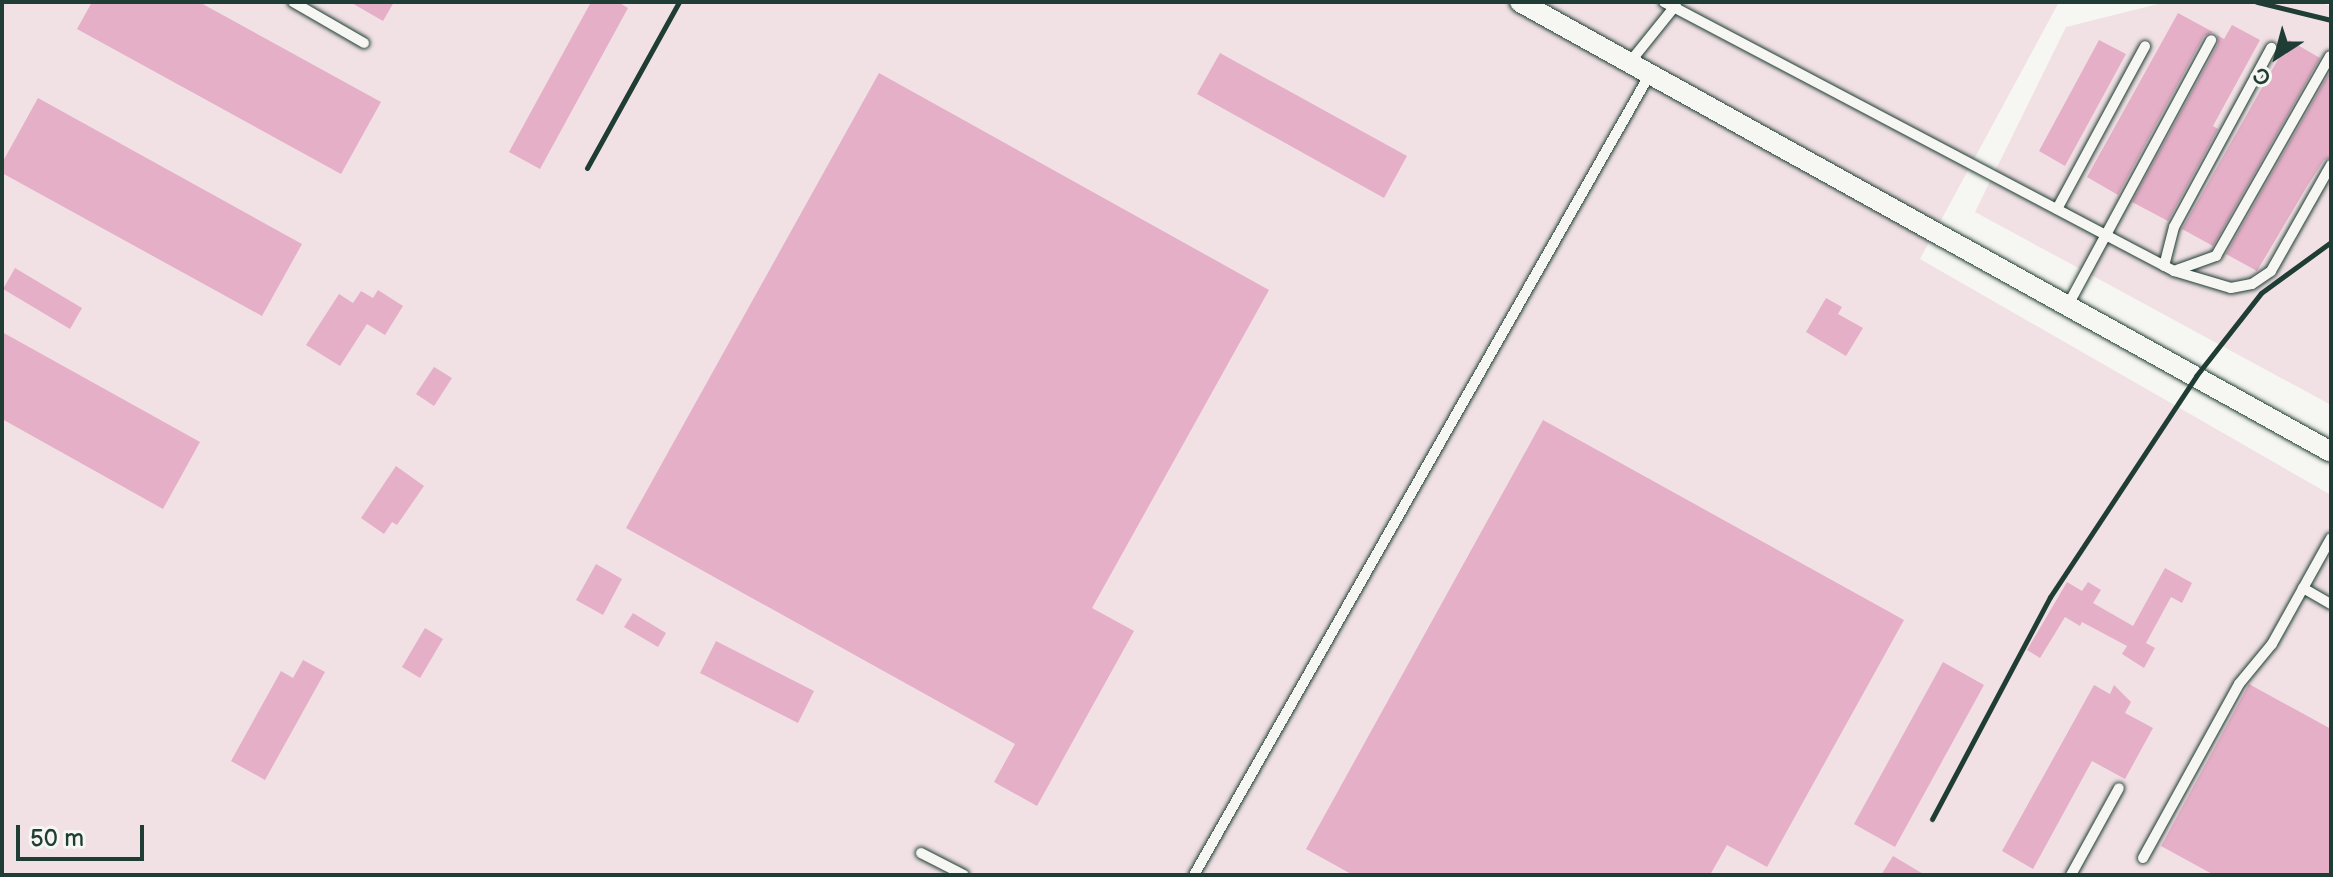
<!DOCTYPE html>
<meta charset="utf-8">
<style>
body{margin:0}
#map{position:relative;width:2333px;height:877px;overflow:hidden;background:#f6f6f2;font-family:"Balsamiq Sans",sans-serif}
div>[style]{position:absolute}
.built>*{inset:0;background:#f1e1e5}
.building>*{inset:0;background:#e5afc7}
.roads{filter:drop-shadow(0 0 2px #1f3d34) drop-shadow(0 0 2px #1f3d34)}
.service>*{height:10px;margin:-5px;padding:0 5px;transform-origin:5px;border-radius:5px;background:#f6f6f2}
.minor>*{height:20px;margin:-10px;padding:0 10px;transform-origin:10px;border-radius:10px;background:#f6f6f2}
.rail>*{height:5px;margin:-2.5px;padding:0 2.5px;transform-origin:2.5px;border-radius:2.5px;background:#1f3d34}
span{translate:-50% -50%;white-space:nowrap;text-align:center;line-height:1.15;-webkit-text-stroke:7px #f6f6f2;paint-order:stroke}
.frame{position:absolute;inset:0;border:4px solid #1f3d34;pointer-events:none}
.north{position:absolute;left:2237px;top:16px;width:80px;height:80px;-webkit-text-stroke:6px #f6f6f2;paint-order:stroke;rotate:216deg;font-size:22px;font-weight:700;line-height:32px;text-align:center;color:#1f3d34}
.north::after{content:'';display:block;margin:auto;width:28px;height:36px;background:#1f3d34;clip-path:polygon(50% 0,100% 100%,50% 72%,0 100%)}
.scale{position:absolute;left:16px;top:825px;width:128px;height:36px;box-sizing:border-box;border:4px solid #1f3d34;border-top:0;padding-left:10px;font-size:24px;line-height:28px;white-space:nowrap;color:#1f3d34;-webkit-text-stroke:6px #f6f6f2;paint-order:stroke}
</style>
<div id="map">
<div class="built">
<i style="clip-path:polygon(2px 2px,2059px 2px,1920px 259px,2331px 495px,2331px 875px,2px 875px)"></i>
<i style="clip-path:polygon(2166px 2px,2321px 2px,2331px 7px,2331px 405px,1975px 212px,2066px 27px)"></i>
</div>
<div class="building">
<i style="clip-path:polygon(92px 2px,199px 2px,381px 102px,341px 174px,77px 29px)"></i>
<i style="clip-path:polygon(350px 2px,394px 2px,383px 21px)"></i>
<i style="clip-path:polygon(591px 2px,618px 2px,628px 8px,540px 169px,509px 152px)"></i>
<i style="clip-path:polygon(2178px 13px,2213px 32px,2204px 36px,2118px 195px,2087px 177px)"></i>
<i style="clip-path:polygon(2232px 25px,2260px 40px,2213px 126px,2218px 129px,2168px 221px,2132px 202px,2218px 44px,2217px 35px,2224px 39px)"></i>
<i style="clip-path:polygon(2099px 40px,2126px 54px,2065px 166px,2039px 151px)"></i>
<i style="clip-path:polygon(2289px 40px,2320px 58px,2213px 246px,2182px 229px)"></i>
<i style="clip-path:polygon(1220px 53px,1407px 156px,1384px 198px,1197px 94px)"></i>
<i style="clip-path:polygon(2331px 70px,2331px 157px,2324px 160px,2306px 188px,2257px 271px,2226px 254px)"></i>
<i style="clip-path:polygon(879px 73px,1269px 290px,1092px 608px,1134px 631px,1037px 806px,994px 782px,1015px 744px,626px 528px)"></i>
<i style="clip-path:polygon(38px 98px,302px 244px,262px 316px,2px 173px,2px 163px)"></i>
<i style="clip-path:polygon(15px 268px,82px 308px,70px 329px,3px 289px)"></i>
<i style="clip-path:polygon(378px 290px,403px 306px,385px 335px,367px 324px,340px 366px,306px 345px,339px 294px,353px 303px,361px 291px,373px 298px)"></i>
<i style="clip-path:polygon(1826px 298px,1842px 307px,1838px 314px,1863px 328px,1846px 356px,1806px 332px)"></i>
<i style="clip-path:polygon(2px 332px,200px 442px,163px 509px,2px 419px)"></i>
<i style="clip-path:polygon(434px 367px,452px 378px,434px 406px,416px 394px)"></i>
<i style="clip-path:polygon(1543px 420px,1904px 620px,1767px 867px,1727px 845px,1710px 875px,1353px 875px,1306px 849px)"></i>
<i style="clip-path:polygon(396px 466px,424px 486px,397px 525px,392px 522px,384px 534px,361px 518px)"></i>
<i style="clip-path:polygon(596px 564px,622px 579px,603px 615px,576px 600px)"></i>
<i style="clip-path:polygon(2165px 568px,2192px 583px,2182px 603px,2171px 597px,2146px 643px,2155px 648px,2144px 668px,2122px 654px,2127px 646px,2082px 622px,2080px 626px,2065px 617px,2040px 658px,2027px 650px,2067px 582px,2082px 591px,2088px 582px,2101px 590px,2093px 603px,2133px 626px)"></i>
<i style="clip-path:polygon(633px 613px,666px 633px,658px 647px,624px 627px)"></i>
<i style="clip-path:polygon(425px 628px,443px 639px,420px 678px,402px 667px)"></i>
<i style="clip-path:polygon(716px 641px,814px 691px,798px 723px,700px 673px)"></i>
<i style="clip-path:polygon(303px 660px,325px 672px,265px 780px,231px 761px,281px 671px,293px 678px)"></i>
<i style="clip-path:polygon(1943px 662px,1984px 685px,1895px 847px,1854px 824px)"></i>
<i style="clip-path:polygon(2249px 684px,2331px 729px,2331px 875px,2214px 875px,2161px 846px)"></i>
<i style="clip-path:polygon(2094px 685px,2110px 694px,2114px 685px,2131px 702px,2125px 713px,2153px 728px,2125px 779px,2092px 761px,2033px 869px,2002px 851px)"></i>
<i style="clip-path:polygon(1893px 856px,1925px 875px,1881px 875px)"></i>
</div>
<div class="roads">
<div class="service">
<i style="left:293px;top:2px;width:82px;rotate:30deg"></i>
<i style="left:1664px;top:2px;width:577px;rotate:27.81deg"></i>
<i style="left:2174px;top:271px;width:59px;rotate:16.6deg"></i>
<i style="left:2231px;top:288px;width:21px;rotate:-11deg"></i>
<i style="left:2252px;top:284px;width:23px;rotate:-34deg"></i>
<i style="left:2271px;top:271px;width:122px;rotate:-60.5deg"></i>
<i style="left:1630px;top:62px;width:73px;rotate:-51.1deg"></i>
<i style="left:2057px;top:209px;width:185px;rotate:-61.6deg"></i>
<i style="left:2164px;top:266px;width:40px;rotate:-75.6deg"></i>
<i style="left:2174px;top:227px;width:204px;rotate:-61.5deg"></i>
<i style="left:2174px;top:271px;width:45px;rotate:-19.7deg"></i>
<i style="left:2216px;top:256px;width:230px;rotate:-60.3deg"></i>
<i style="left:2068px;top:305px;width:301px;rotate:-61.6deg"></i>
<i style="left:2303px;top:588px;width:32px;rotate:30deg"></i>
<i style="left:921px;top:853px;width:48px;rotate:27.1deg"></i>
<i style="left:2143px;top:858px;width:199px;rotate:-61.1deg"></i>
<i style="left:2239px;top:684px;width:52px;rotate:-50.5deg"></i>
<i style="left:2272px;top:644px;width:121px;rotate:-60.9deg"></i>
<i style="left:1194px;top:875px;width:922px;rotate:-60.35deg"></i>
<i style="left:2071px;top:875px;width:99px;rotate:-61.1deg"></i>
</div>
<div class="minor">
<i style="left:1520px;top:2px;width:927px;rotate:29.02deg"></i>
</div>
</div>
<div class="rail">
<i style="left:2257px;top:2px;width:76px;rotate:13.7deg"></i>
<i style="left:587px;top:168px;width:190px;rotate:-61deg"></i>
<i style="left:1932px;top:819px;width:251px;rotate:-62deg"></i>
<i style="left:2050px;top:597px;width:265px;rotate:-56.5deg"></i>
<i style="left:2196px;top:376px;width:105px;rotate:-51.9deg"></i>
<i style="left:2261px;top:293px;width:87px;rotate:-36.1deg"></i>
</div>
<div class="frame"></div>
<div class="north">С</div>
<div class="scale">50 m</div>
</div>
